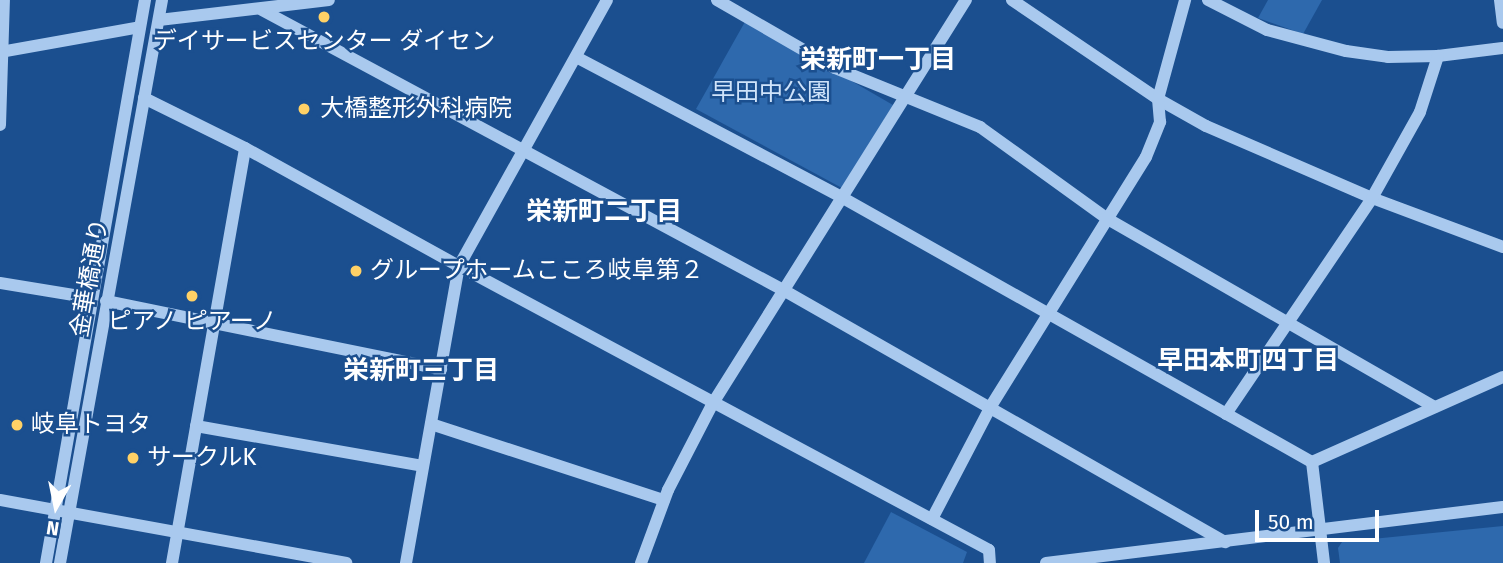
<!DOCTYPE html>
<meta charset="utf-8">
<style>
body{margin:0}
#map{position:relative;width:1503px;height:563px;overflow:hidden;background:#1b4f8f;font-family:"Fira Sans","Noto Sans JP",sans-serif}
div>[style]{position:absolute}
.green>*{inset:0;background:#2e69ad}
.minor>*{height:12px;margin:-6px;padding:0 6px;transform-origin:6px;border-radius:6px;background:#a9c9ee}
.dots>*{width:19px;height:19px;translate:-50% -50%;box-sizing:border-box;border:4px solid #1b4f8f;border-radius:50%}
span{translate:-50% -50%;white-space:nowrap;text-align:center;line-height:1.15;-webkit-text-stroke:5px #1b4f8f;paint-order:stroke}
.poi-label{font-size:24px;color:#fff}
.left{translate:0 -50%;text-align:left}
.park-label{font-size:24px;color:#cfe3fa}
.street-label{font-size:24px;color:#fff}
.neighbourhood-label{font-size:26px;color:#fff;font-weight:700}
.north{position:absolute;left:21px;top:472px;width:70px;height:70px;-webkit-text-stroke:5px #1b4f8f;paint-order:stroke;rotate:189deg;font-size:19px;font-weight:700;line-height:28px;text-align:center;color:#fff}
.north::after{content:'';display:block;margin:auto;width:24px;height:32px;background:#fff;clip-path:polygon(50% 0,100% 100%,50% 72%,0 100%)}
.scale{position:absolute;left:1255px;top:510px;width:124px;height:32px;box-sizing:border-box;border:4px solid #fff;border-top:0;padding-left:9px;font-size:21px;line-height:24px;white-space:nowrap;color:#fff;-webkit-text-stroke:5px #1b4f8f;paint-order:stroke}
</style>
<div id="map">
<div class="green">
<i style="clip-path:polygon(1268px 0,1322px 0,1303px 34px,1258px 18px)"></i>
<i style="clip-path:polygon(746px 20px,893px 105px,842px 188px,696px 109px)"></i>
<i style="clip-path:polygon(891px 512px,967px 552px,963px 563px,864px 563px)"></i>
<i style="clip-path:polygon(1503px 526px,1503px 563px,1340px 563px,1338px 548px,1342px 542px)"></i>
</div>
<div class="minor">
<i style="left:717px;top:0;width:136px;rotate:30deg"></i>
<i style="left:835px;top:68px;width:157px;rotate:22.1deg"></i>
<i style="left:980px;top:127px;width:155px;rotate:35.8deg"></i>
<i style="left:1106px;top:218px;width:379px;rotate:29.9deg"></i>
<i style="left:1012px;top:0;width:176px;rotate:34.1deg"></i>
<i style="left:1158px;top:99px;width:55px;rotate:29.4deg"></i>
<i style="left:1206px;top:126px;width:181px;rotate:23.4deg"></i>
<i style="left:1372px;top:198px;width:140px;rotate:20.5deg"></i>
<i style="left:1208px;top:0;width:66px;rotate:27deg"></i>
<i style="left:1267px;top:30px;width:82px;rotate:14.9deg"></i>
<i style="left:1346px;top:51px;width:42px;rotate:8.1deg"></i>
<i style="left:1388px;top:57px;width:50px;rotate:-1.1deg"></i>
<i style="left:1438px;top:56px;width:65px;rotate:-7deg"></i>
<i style="left:1500px;top:0;width:23px;rotate:83deg"></i>
<i style="left:262px;top:10px;width:594px;rotate:28.25deg"></i>
<i style="left:785px;top:291px;width:507px;rotate:29.7deg"></i>
<i style="left:159px;top:20px;width:171px;rotate:-6.7deg"></i>
<i style="left:0;top:52px;width:142px;rotate:-10.1deg"></i>
<i style="left:576px;top:57px;width:302px;rotate:27.8deg"></i>
<i style="left:843px;top:198px;width:538px;rotate:29.38deg"></i>
<i style="left:144px;top:98px;width:113px;rotate:26.3deg"></i>
<i style="left:245px;top:148px;width:244px;rotate:28.9deg"></i>
<i style="left:459px;top:266px;width:601px;rotate:28.18deg"></i>
<i style="left:989px;top:550px;width:13px;rotate:86deg"></i>
<i style="left:0;top:125px;width:125px;rotate:-88.2deg"></i>
<i style="left:0;top:283px;width:93px;rotate:9.3deg"></i>
<i style="left:106px;top:301px;width:342px;rotate:11.5deg"></i>
<i style="left:1226px;top:414px;width:261px;rotate:-55.9deg"></i>
<i style="left:1372px;top:198px;width:98px;rotate:-60.8deg"></i>
<i style="left:1420px;top:112px;width:59px;rotate:-72.2deg"></i>
<i style="left:431px;top:424px;width:245px;rotate:18.1deg"></i>
<i style="left:196px;top:426px;width:230px;rotate:10deg"></i>
<i style="left:1312px;top:462px;width:209px;rotate:-24deg"></i>
<i style="left:1312px;top:462px;width:102px;rotate:83.2deg"></i>
<i style="left:0;top:500px;width:352px;rotate:10.3deg"></i>
<i style="left:932px;top:519px;width:127px;rotate:-62.4deg"></i>
<i style="left:991px;top:406px;width:293px;rotate:-58.1deg"></i>
<i style="left:1146px;top:157px;width:38px;rotate:-68deg"></i>
<i style="left:1160px;top:122px;width:23px;rotate:-95deg"></i>
<i style="left:1158px;top:99px;width:103px;rotate:-74.7deg"></i>
<i style="left:46px;top:563px;width:572px;rotate:-80.03deg"></i>
<i style="left:60px;top:563px;width:572px;rotate:-79.73deg"></i>
<i style="left:172px;top:563px;width:421px;rotate:-80deg"></i>
<i style="left:406px;top:563px;width:302px;rotate:-79.9deg"></i>
<i style="left:459px;top:266px;width:304px;rotate:-60.9deg"></i>
<i style="left:641px;top:563px;width:78px;rotate:-69.7deg"></i>
<i style="left:668px;top:490px;width:98px;rotate:-62.7deg"></i>
<i style="left:713px;top:403px;width:476px;rotate:-57.9deg"></i>
<i style="left:1046px;top:563px;width:460px;rotate:-7deg"></i>
</div>
<div class="dots">
<i style="left:324px;top:17px;background:#ffd166"></i>
<i style="left:304px;top:109px;background:#ffd166"></i>
<i style="left:356px;top:271px;background:#ffd166"></i>
<i style="left:192px;top:296px;background:#ffd166"></i>
<i style="left:17px;top:425px;background:#ffd166"></i>
<i style="left:133px;top:458px;background:#ffd166"></i>
</div>
<div class="poi-label">
<span style="left:324px;top:42px">デイサービスセンター ダイセン</span>
<span class="left" style="left:320px;top:109px">大橋整形外科病院</span>
<span class="left" style="left:370px;top:271px">グループホームこころ岐阜第２</span>
<span style="left:192px;top:322px">ピアノ ピアーノ</span>
<span class="left" style="left:31px;top:425px">岐阜トヨタ</span>
<span class="left" style="left:147px;top:458px">サークルK</span>
</div>
<div class="park-label">
<span style="left:771px;top:93px">早田中公園</span>
</div>
<div class="street-label">
<span style="left:90px;top:278px;rotate:-80deg">金華橋通り</span>
</div>
<div class="neighbourhood-label">
<span style="left:878px;top:60px">栄新町一丁目</span>
<span style="left:604px;top:212px">栄新町二丁目</span>
<span style="left:1248px;top:361px">早田本町四丁目</span>
<span style="left:421px;top:371px">栄新町三丁目</span>
</div>
<div class="north">N</div>
<div class="scale">50 m</div>
</div>
